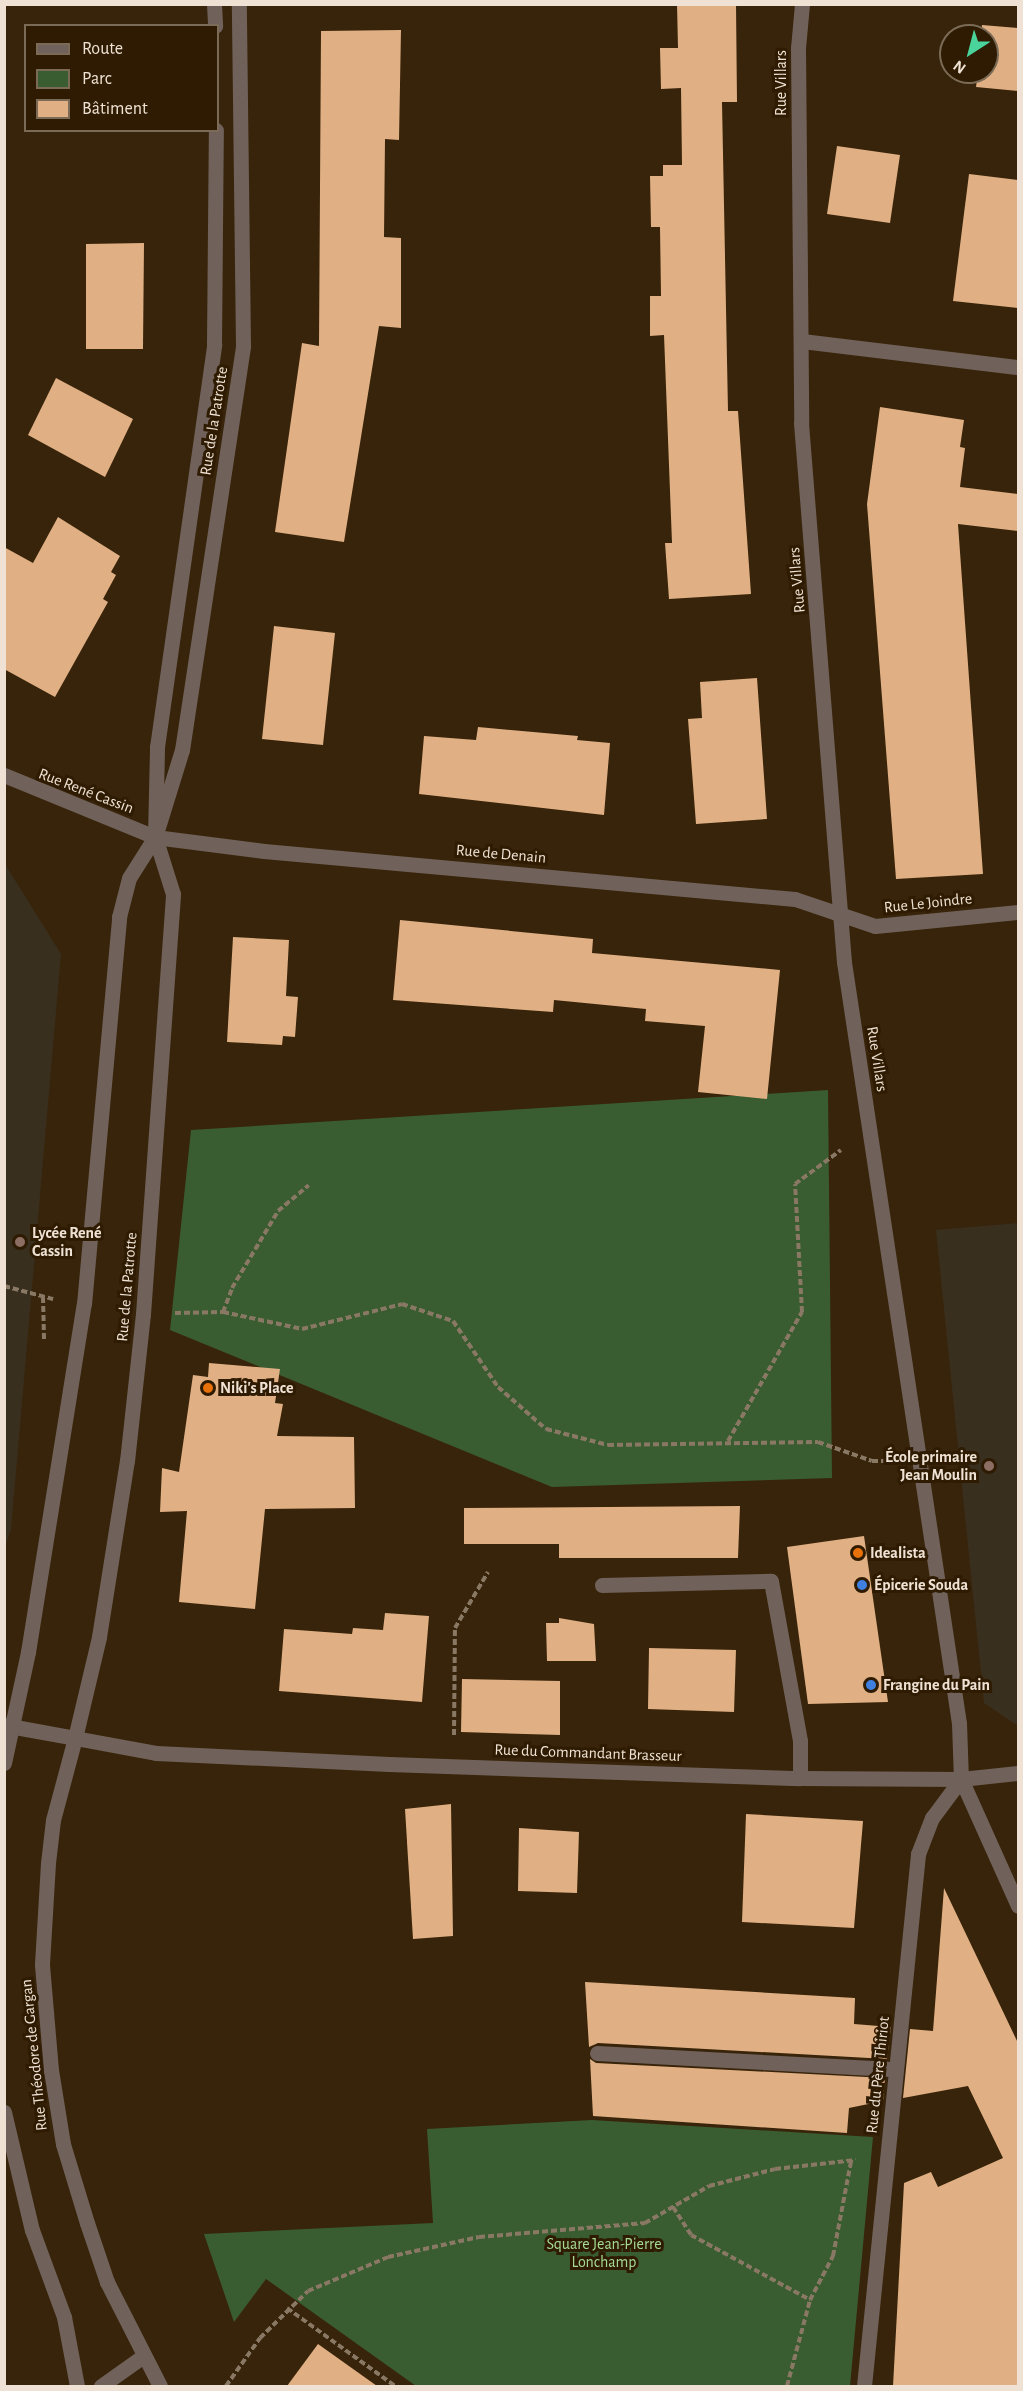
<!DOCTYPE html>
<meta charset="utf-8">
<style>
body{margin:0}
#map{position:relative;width:1023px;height:2391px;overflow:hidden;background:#38240a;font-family:"Alegreya Sans",sans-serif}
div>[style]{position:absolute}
.education>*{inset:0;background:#392f1f}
.green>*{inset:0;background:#3a5c31}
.building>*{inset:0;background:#e0b084}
.path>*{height:4px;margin-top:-2px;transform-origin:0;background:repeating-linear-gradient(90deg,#897864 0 6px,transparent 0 9px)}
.service>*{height:15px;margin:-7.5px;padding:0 7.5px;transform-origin:7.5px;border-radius:7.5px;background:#70625a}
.minor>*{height:15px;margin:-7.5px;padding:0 7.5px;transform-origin:7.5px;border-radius:7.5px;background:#70625a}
.tertiary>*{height:15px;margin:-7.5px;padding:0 7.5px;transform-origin:7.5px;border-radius:7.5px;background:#70625a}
.dots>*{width:16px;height:16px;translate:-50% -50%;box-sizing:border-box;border:3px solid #2e1b02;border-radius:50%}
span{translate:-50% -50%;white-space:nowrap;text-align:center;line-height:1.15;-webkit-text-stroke:6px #2e1b02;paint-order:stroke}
.street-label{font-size:16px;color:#efe2d4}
.poi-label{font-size:16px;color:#efe2d4;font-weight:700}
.left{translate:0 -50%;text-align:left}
.right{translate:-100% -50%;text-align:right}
.park-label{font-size:16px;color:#a4da94}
.frame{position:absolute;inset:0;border:6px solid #efe2d4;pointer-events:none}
.legend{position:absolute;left:24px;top:24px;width:195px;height:108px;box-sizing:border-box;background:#2e1b02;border:2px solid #7b6b56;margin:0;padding:8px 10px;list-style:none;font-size:18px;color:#efe2d4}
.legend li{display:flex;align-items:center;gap:12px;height:30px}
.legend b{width:30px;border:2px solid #7b6b56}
.north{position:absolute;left:939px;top:24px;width:60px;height:60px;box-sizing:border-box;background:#2e1b02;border:2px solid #7b6b56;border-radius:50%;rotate:216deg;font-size:16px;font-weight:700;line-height:24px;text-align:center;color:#efe2d4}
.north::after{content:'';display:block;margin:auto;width:21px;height:27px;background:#4ad49c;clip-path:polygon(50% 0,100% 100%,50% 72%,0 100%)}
</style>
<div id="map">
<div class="education">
<i style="clip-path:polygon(5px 864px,61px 954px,11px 1529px,5px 1547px)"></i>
<i style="clip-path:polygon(1018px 1223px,1018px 1726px,984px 1703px,936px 1230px)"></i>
</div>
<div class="green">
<i style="clip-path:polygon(828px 1090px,832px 1478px,552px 1487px,170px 1330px,191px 1130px)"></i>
<i style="clip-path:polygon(592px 2120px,873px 2137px,850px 2386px,416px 2386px,266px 2279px,234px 2322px,204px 2234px,433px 2223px,427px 2129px)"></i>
</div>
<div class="building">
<i style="clip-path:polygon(677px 4px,736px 4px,737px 102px,722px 102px,728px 411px,738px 411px,751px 594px,669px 599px,665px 543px,672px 543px,664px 335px,650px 336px,650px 296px,661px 296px,660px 227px,651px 227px,650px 176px,663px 176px,663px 165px,682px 165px,681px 88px,661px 89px,660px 48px,678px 48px)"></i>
<i style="clip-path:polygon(982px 25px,1018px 28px,1018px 91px,976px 87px,978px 72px,987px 72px,987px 36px,981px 36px)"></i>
<i style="clip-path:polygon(401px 30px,399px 140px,385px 139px,384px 237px,401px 238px,401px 328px,379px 326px,344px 542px,275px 532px,302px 343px,319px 346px,321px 31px)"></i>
<i style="clip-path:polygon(837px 146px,900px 155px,890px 223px,827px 214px)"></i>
<i style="clip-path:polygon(969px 174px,1018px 180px,1018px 308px,953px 301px)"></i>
<i style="clip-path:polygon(144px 243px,143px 349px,86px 349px,86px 244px)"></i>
<i style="clip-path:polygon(56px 378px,133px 419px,105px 477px,28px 435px)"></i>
<i style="clip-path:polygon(880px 407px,964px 420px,960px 447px,965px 448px,960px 487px,1018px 494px,1018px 531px,958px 524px,983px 874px,896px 879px,867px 504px)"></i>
<i style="clip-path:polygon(58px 517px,120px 556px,111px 572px,116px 575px,103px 599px,108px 602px,55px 697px,4px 669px,4px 547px,33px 563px)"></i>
<i style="clip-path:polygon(274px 626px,335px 633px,323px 745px,262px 739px)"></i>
<i style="clip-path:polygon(757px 678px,767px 819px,696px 824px,688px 719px,702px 718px,700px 682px)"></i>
<i style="clip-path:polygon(478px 727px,578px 736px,577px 740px,610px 743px,604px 815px,419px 794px,424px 736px,476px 740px)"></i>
<i style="clip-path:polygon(400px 920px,593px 939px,592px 953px,780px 970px,767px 1099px,698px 1092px,705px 1026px,645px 1021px,646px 1009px,554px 1000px,553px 1012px,393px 1000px)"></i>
<i style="clip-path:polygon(233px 937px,289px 940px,286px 996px,298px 997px,295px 1037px,283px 1036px,282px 1045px,227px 1042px)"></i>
<i style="clip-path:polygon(209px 1363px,280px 1369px,275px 1403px,283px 1404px,277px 1436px,354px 1437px,355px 1508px,265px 1509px,255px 1609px,179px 1602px,187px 1511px,160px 1512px,162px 1468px,179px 1472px,193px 1375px,208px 1377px)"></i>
<i style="clip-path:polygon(740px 1506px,738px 1558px,559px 1558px,559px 1544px,464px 1544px,464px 1508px)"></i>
<i style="clip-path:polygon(864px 1536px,888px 1702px,808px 1704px,787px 1547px)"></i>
<i style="clip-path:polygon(385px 1613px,429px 1616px,422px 1702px,279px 1691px,284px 1629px,352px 1634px,353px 1628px,383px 1630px)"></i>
<i style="clip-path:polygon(559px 1618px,594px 1624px,596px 1661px,547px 1661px,546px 1623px,559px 1623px)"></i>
<i style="clip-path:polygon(649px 1648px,736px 1650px,734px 1712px,648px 1709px)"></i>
<i style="clip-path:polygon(462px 1679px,560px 1681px,560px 1735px,461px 1732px)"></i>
<i style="clip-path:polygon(451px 1804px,453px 1936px,413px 1939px,405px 1809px)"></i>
<i style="clip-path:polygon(746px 1814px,863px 1821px,854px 1928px,742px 1922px)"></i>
<i style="clip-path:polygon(519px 1828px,579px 1832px,577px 1893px,518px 1891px)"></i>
<i style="clip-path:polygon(944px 1888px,1018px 2043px,1018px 2386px,893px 2386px,904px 2183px,931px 2172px,938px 2187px,1003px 2158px,968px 2086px,903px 2098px,910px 2029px,933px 2031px)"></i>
<i style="clip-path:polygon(585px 1982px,855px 1998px,854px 2024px,891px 2027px,887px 2059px,598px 2043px,589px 2047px)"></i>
<i style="clip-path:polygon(590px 2059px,596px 2063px,885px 2078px,883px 2101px,849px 2108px,847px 2133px,593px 2116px)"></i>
<i style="clip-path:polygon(318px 2344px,377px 2386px,287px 2386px)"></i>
</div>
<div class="path">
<i style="left:4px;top:1286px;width:51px;rotate:14.9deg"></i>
<i style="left:43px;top:1297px;width:42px;rotate:88.6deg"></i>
<i style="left:223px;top:1312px;width:26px;rotate:-69deg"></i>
<i style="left:232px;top:1288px;width:90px;rotate:-59.1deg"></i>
<i style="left:278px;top:1211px;width:40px;rotate:-40deg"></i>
<i style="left:175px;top:1313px;width:48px;rotate:-1.2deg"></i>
<i style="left:223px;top:1312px;width:81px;rotate:12.1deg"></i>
<i style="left:302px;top:1329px;width:103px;rotate:-14deg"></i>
<i style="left:402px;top:1304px;width:54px;rotate:18.4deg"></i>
<i style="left:453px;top:1321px;width:80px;rotate:55.7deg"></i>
<i style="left:498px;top:1387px;width:64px;rotate:41.2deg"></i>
<i style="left:546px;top:1429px;width:64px;rotate:14.5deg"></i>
<i style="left:608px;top:1445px;width:210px;rotate:-0.8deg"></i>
<i style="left:818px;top:1442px;width:57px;rotate:19.4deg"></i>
<i style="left:872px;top:1461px;width:17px"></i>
<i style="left:728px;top:1441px;width:149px;rotate:-60.2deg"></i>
<i style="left:802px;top:1312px;width:128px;rotate:-93.1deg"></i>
<i style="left:795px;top:1184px;width:57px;rotate:-36.5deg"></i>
<i style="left:454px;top:1735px;width:107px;rotate:-89.5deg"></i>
<i style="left:455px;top:1628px;width:65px;rotate:-59.5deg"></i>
<i style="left:673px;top:2207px;width:33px;rotate:57deg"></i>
<i style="left:691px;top:2235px;width:136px;rotate:28.6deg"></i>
<i style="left:287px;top:2308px;width:133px;rotate:35.8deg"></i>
<i style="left:226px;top:2386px;width:59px;rotate:-54.7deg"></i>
<i style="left:260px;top:2338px;width:67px;rotate:-44.4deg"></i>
<i style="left:308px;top:2291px;width:87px;rotate:-23deg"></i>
<i style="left:388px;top:2257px;width:93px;rotate:-12.4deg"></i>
<i style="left:479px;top:2237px;width:167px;rotate:-4.8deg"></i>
<i style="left:645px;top:2223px;width:74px;rotate:-30deg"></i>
<i style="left:709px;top:2186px;width:68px;rotate:-14.4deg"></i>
<i style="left:775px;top:2169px;width:81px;rotate:-6.4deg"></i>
<i style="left:787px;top:2386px;width:89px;rotate:-75deg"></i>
<i style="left:810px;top:2300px;width:50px;rotate:-62.4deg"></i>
<i style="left:833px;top:2256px;width:96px;rotate:-79.2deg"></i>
</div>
<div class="service">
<i style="left:602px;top:1585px;width:169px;rotate:-1.4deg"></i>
<i style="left:771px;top:1581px;width:163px;rotate:79.7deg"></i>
<i style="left:800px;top:1741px;width:37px;rotate:90deg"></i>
<i style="left:4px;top:1725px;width:72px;rotate:10.4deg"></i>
<i style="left:4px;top:1763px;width:114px;rotate:-77.8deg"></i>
<i style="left:28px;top:1652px;width:352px;rotate:-80.9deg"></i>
<i style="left:84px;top:1304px;width:389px;rotate:-84.8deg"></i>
<i style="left:119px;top:917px;width:40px;rotate:-75.6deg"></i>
<i style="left:129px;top:878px;width:49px;rotate:-57.6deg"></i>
<i style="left:155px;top:837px;width:91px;rotate:-72.8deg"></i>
<i style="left:182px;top:750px;width:409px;rotate:-81.4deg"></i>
<i style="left:243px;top:346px;width:342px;rotate:-90.7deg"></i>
<i style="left:597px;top:2053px;width:299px;rotate:3.1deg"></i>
<i style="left:4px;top:2112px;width:121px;rotate:76.7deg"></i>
<i style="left:32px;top:2230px;width:93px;rotate:69.8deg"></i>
<i style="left:64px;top:2317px;width:70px;rotate:79.3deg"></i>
</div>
<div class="minor">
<i style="left:802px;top:4px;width:44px;rotate:95.2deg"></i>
<i style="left:798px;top:48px;width:375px;rotate:89.5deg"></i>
<i style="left:801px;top:423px;width:541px;rotate:85.44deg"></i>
<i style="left:844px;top:962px;width:770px;rotate:81.41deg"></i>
<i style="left:959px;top:1723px;width:56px;rotate:88deg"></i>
<i style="left:961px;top:1779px;width:139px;rotate:65.8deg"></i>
<i style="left:802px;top:341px;width:218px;rotate:6.9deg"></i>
<i style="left:155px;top:837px;width:110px;rotate:7.3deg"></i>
<i style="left:264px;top:851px;width:533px;rotate:5.17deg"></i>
<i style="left:795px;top:899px;width:84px;rotate:18.6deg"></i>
<i style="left:875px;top:926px;width:144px;rotate:-5.6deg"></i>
<i style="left:101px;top:2386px;width:50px;rotate:-35.3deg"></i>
<i style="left:160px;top:2386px;width:117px;rotate:-117deg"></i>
<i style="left:107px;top:2282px;width:62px;rotate:-108.7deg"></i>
<i style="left:87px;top:2223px;width:83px;rotate:-106.9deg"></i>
<i style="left:63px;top:2144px;width:75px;rotate:-99.2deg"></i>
<i style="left:51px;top:2070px;width:106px;rotate:-94.9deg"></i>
<i style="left:42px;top:1964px;width:101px;rotate:-86.6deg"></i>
<i style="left:48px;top:1863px;width:43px;rotate:-83.4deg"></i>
<i style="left:53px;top:1820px;width:85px;rotate:-75deg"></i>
<i style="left:75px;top:1738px;width:82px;rotate:10.5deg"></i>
<i style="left:156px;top:1753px;width:233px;rotate:2.7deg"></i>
<i style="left:389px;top:1764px;width:411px;rotate:2deg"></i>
<i style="left:800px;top:1778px;width:161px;rotate:0.4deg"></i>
<i style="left:864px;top:2386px;width:535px;rotate:-84.2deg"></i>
<i style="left:918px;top:1854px;width:39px;rotate:-69deg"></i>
<i style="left:932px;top:1818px;width:49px;rotate:-53.4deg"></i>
</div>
<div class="tertiary">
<i style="left:214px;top:4px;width:22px;rotate:87deg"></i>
<i style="left:4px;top:775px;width:163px;rotate:22.3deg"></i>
<i style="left:75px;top:1738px;width:104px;rotate:-76.6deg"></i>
<i style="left:99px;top:1637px;width:178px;rotate:-81deg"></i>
<i style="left:127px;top:1461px;width:148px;rotate:-83.8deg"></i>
<i style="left:143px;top:1314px;width:421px;rotate:-85.9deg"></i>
<i style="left:173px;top:894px;width:60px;rotate:-107.5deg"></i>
<i style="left:155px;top:837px;width:90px;rotate:-88.7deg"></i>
<i style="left:157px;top:747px;width:407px;rotate:-81.9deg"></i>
<i style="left:214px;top:344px;width:214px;rotate:-89.5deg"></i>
<i style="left:961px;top:1779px;width:57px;rotate:-6deg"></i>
</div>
<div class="dots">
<i style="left:20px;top:1242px;background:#8d6e63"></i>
<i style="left:208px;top:1388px;background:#e8710a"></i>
<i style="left:989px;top:1466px;background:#8d6e63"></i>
<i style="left:858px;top:1553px;background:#e8710a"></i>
<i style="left:862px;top:1585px;background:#3f7fe0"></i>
<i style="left:871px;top:1685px;background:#3f7fe0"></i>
</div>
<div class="street-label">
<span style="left:781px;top:83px;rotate:-90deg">Rue Villars</span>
<span style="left:214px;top:421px;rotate:-81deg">Rue de la Patrotte</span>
<span style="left:797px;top:580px;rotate:-95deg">Rue Villars</span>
<span style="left:86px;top:791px;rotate:21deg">Rue René Cassin</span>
<span style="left:501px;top:854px;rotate:5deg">Rue de Denain</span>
<span style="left:928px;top:903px;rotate:-6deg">Rue Le Joindre</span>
<span style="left:877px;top:1059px;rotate:81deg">Rue Villars</span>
<span style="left:127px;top:1287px;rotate:-85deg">Rue de la Patrotte</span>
<span style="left:588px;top:1753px;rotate:2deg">Rue du Commandant Brasseur</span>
<span style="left:34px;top:2055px;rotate:-96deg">Rue Théodore de Gargan</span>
<span style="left:878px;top:2075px;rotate:-84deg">Rue du Père Thiriot</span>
</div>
<div class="poi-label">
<span class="left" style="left:32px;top:1242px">Lycée René<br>Cassin</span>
<span class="left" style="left:220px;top:1388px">Niki's Place</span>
<span class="right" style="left:977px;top:1466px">École primaire<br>Jean Moulin</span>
<span class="left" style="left:870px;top:1553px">Idealista</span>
<span class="left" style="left:874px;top:1585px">Épicerie Souda</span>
<span class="left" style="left:883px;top:1685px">Frangine du Pain</span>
</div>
<div class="park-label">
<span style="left:604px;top:2253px">Square Jean-Pierre<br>Lonchamp</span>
</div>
<div class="frame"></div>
<ul class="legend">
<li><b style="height:8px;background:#70625a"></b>Route</li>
<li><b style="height:16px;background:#3a5c31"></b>Parc</li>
<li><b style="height:16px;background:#e0b084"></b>Bâtiment</li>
</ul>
<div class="north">N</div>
</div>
